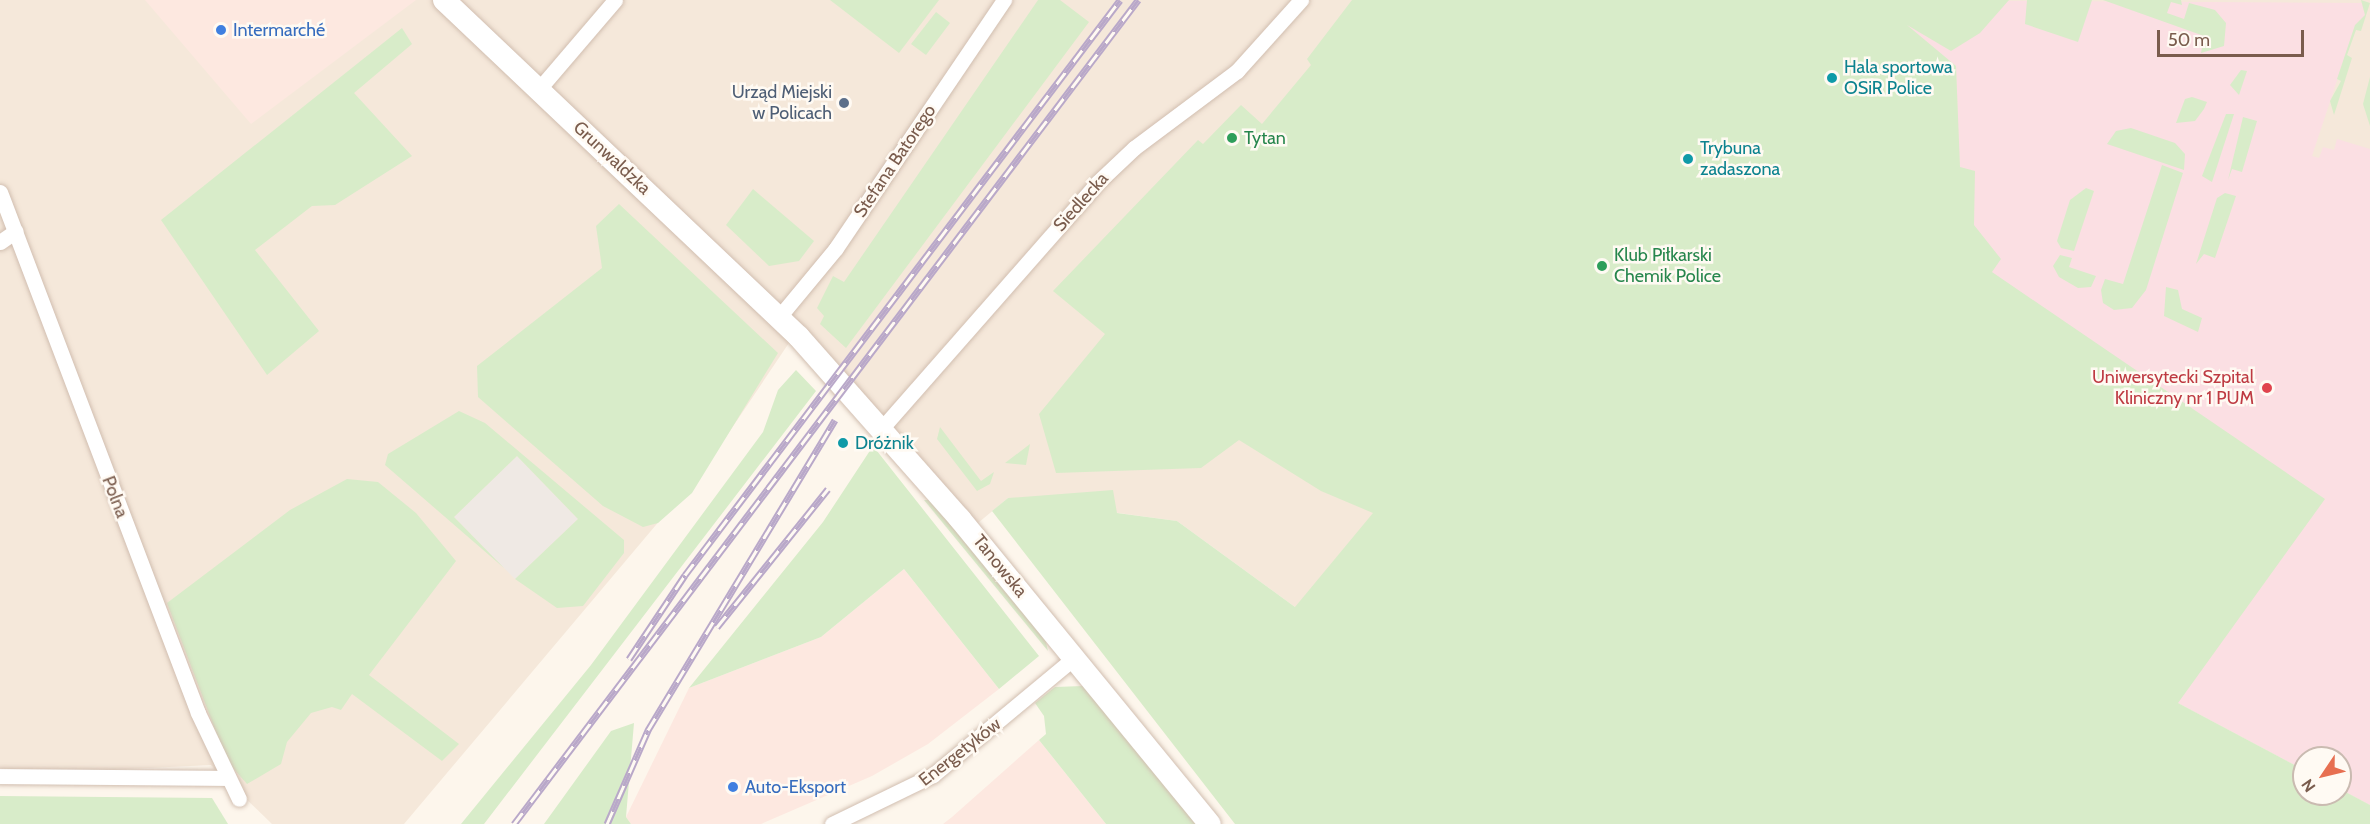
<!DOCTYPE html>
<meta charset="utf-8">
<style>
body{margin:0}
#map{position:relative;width:2370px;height:824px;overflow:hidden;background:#fdf6ec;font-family:Cabin,sans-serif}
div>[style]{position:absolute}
.residential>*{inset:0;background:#f5e8da}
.commercial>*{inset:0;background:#fde8e0}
.industrial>*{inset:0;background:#efe9e4}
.medical>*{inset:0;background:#fbdfe3}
.green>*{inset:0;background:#d8ecc9}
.roads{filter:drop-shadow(0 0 2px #d1beb0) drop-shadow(0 0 2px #d1beb0)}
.street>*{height:15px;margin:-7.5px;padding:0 7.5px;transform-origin:7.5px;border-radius:7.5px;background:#fff}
.secondary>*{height:22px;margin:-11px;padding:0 11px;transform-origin:11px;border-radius:11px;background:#fff}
.rail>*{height:7px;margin-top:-3.5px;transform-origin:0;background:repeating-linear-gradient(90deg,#fffaf3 0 14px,#b9a8c9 0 28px);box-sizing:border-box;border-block:2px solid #b9a8c9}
.dots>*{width:16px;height:16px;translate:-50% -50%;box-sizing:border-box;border:3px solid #fffaf3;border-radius:50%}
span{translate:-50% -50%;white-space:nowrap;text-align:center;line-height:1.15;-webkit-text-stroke:5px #fffaf3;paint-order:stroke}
.shop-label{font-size:18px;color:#366cbe}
.left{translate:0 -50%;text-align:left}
.culture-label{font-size:18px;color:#0d838f}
.service-label{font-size:18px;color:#4e5e75}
.right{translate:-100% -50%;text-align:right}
.leisure-label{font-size:18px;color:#27864d}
.street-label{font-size:18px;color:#7a5c4d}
.health-label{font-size:18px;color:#be3a42}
.north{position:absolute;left:2292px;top:746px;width:60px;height:60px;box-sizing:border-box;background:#fffaf3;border:2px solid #cabbb1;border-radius:50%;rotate:235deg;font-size:16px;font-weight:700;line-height:24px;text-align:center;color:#7a5c4d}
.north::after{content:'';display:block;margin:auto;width:21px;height:27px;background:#e76f51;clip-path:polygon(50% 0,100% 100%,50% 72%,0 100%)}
.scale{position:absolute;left:2157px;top:30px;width:147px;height:27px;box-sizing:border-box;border:3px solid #7a5c4d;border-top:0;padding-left:8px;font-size:18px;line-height:21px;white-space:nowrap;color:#7a5c4d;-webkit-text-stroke:4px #fffaf3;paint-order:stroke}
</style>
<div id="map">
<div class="residential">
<i style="clip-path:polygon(0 0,2370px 0,2370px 805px,2340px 789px,2340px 758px,2304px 758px,2304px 770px,2178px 703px,1295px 607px,1177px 521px,1008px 498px,972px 528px,797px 331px,709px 462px,404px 824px,272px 824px,211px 765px,45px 773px,0 768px)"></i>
</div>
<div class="commercial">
<i style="clip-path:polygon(145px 0,416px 0,251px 124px)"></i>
<i style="clip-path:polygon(904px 569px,999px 689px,928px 744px,872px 776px,761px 824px,631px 824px,626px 817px,689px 688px,821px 637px)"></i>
<i style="clip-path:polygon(1039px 740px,1106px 824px,943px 824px,952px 817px)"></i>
</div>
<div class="industrial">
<i style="clip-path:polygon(517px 456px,578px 519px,515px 579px,454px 517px)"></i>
</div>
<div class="medical">
<i style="clip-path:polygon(1871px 0,2362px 3px,2365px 15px,2355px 26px,2312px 156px,2319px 158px,2323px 147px,2334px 150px,2337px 139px,2370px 149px,2370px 805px,2340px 789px,2340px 758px,2304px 758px,2304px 770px,2178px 703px,1963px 262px,1956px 66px)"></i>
</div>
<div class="green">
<i style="clip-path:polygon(830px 0,939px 0,899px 53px)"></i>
<i style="clip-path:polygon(1038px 0,1060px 0,1089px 22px,846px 348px,820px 324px,824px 316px,817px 308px,833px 276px,844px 282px)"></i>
<i style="clip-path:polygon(1352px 0,2009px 0,1980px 33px,1951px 51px,1907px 25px,1956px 66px,1960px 167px,1975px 171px,1974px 225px,2001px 259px,1992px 272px,2325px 499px,2178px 703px,2304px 770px,2304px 794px,2340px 794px,2340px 789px,2370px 805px,2370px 824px,1235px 824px,992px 511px,1008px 498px,1113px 490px,1117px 513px,1177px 521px,1295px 607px,1373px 513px,1321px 491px,1239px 440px,1201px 468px,1056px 473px,1039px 414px,1105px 334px,1053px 291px,1198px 140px,1203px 144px,1241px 105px,1262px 124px,1311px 65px,1307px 59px)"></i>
<i style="clip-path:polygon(2027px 0,2092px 0,2078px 42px,2025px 24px)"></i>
<i style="clip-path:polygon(2103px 0,2181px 0,2182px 5px,2171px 2px,2167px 13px,2184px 19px,2189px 3px,2215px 10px,2226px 23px,2224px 46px,2201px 53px,2204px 36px)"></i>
<i style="clip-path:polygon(2361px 0,2370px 3px,2361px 31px,2356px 30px,2347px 55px,2352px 58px,2334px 115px,2330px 101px,2341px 81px,2337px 79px,2355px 25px,2365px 15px)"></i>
<i style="clip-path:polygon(936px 12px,950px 23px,926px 55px,911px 44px)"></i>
<i style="clip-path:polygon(402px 28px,412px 44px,354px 93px,412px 156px,335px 205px,312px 206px,255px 250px,319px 331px,267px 375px,161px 220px)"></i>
<i style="clip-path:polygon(2241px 70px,2247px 71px,2239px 95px,2230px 85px)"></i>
<i style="clip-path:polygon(2370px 77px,2370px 126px,2363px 104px)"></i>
<i style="clip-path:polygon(2192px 97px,2207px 102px,2204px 109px,2195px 121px,2176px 123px,2185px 99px)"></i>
<i style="clip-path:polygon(2226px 114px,2234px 114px,2212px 182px,2202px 176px)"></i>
<i style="clip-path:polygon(2243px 117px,2257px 121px,2242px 172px,2232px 169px,2228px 180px)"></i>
<i style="clip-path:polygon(2131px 128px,2175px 143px,2185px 154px,2184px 170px,2107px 144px,2116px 131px)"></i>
<i style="clip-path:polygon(2162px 165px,2183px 173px,2146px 290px,2132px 308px,2114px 310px,2103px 303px,2101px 290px,2105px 279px,2123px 284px)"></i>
<i style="clip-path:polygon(2086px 188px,2094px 191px,2074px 251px,2061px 248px,2057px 241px,2070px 200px)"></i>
<i style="clip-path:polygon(753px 189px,814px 241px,799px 261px,769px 266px,726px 225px)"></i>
<i style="clip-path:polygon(2225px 193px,2236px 196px,2215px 258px,2204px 254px,2196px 264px,2217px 198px)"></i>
<i style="clip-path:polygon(619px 204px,778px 353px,692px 493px,658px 523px,643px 527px,603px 506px,478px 397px,477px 366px,602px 268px,596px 226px)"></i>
<i style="clip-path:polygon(2060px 255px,2072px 258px,2069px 267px,2096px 276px,2091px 287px,2078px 288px,2059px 277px,2053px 266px)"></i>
<i style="clip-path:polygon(2166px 287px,2178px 290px,2182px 309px,2202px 318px,2198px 332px,2164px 316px)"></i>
<i style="clip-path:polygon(796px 370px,816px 391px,484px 824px,461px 824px,591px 665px,763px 432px,778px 390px)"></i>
<i style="clip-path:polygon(459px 411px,485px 423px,624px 540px,624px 553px,583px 606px,557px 608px,515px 579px,578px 519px,517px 456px,454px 517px,504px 568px,385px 465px,388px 454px)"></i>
<i style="clip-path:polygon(940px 427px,981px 481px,994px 472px,990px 484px,977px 491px,937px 439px)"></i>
<i style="clip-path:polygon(1030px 444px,1026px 465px,1005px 463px)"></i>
<i style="clip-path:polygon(873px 446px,1039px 656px,999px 689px,904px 569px,821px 637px,689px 688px,823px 522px)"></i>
<i style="clip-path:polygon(347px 479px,378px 482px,416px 513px,456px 561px,369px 675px,459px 744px,442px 761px,352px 694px,341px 710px,332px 707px,311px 713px,287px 742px,281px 764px,247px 784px,227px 761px,167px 603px,290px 510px)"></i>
<i style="clip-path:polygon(924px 500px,931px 500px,1045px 638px,1048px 651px)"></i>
<i style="clip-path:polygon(1083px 686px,1198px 824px,1106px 824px,1039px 740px,1046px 734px,1044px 716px,1035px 703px,1055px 687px)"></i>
<i style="clip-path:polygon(634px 723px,626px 817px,631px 824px,544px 824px,611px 731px)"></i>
<i style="clip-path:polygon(0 796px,212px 798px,228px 824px,0 824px)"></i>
</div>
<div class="roads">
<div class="street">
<i style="left:539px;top:89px;width:117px;rotate:-49.5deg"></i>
<i style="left:0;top:192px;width:557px;rotate:69.19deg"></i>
<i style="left:198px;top:713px;width:95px;rotate:64.5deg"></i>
<i style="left:0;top:242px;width:19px;rotate:-35deg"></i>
<i style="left:779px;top:317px;width:89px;rotate:-50.4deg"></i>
<i style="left:836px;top:248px;width:300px;rotate:-55.9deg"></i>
<i style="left:882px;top:428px;width:326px;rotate:-48.7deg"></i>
<i style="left:1097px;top:183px;width:51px;rotate:-43.4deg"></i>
<i style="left:1134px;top:148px;width:129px;rotate:-36.8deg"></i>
<i style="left:1237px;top:71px;width:96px;rotate:-48deg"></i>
<i style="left:0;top:776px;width:227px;rotate:0.5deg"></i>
<i style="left:832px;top:824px;width:112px;rotate:-25.9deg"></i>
<i style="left:933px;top:775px;width:183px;rotate:-39.7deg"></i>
</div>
<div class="secondary">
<i style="left:444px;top:0;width:489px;rotate:43.5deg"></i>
<i style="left:799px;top:337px;width:243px;rotate:48.5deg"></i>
<i style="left:960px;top:519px;width:394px;rotate:50.7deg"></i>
</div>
</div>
<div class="rail">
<i style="left:717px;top:627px;width:177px;rotate:-51.2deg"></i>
<i style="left:629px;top:659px;width:101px;rotate:-56.3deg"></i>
<i style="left:685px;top:575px;width:721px;rotate:-52.89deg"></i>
<i style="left:514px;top:824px;width:1034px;rotate:-52.86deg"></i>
<i style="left:607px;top:824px;width:103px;rotate:-66.4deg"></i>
<i style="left:648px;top:730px;width:362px;rotate:-58.9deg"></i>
</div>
<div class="dots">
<i style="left:221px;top:30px;background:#3f7fe0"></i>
<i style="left:1832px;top:78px;background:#0f9aa8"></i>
<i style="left:844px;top:103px;background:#5c6f8a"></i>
<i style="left:1232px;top:138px;background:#2e9e5b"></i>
<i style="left:1688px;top:159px;background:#0f9aa8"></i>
<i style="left:1602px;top:266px;background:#2e9e5b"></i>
<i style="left:2267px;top:388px;background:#e0444e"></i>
<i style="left:843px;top:443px;background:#0f9aa8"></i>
<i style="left:733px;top:787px;background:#3f7fe0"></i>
</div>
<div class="shop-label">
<span class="left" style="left:233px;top:30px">Intermarché</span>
<span class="left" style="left:745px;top:787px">Auto-Eksport</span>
</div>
<div class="culture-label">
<span class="left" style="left:1844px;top:78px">Hala sportowa<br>OSiR Police</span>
<span class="left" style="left:1700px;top:159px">Trybuna<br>zadaszona</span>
<span class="left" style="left:855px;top:443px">Dróżnik</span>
</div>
<div class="service-label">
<span class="right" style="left:832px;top:103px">Urząd Miejski<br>w Policach</span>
</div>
<div class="leisure-label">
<span class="left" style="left:1244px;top:138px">Tytan</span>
<span class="left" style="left:1614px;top:266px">Klub Piłkarski<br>Chemik Police</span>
</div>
<div class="street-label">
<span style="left:612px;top:158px;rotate:43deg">Grunwaldzka</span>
<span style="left:895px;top:161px;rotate:-56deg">Stefana Batorego</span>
<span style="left:1081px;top:202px;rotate:-48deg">Siedlecka</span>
<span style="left:115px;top:497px;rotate:69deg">Polna</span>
<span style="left:1000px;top:566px;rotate:51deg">Tanowska</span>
<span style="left:960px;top:752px;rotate:-38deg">Energetyków</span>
</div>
<div class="health-label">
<span class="right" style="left:2254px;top:388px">Uniwersytecki Szpital<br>Kliniczny nr 1 PUM</span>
</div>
<div class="north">N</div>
<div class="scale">50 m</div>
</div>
